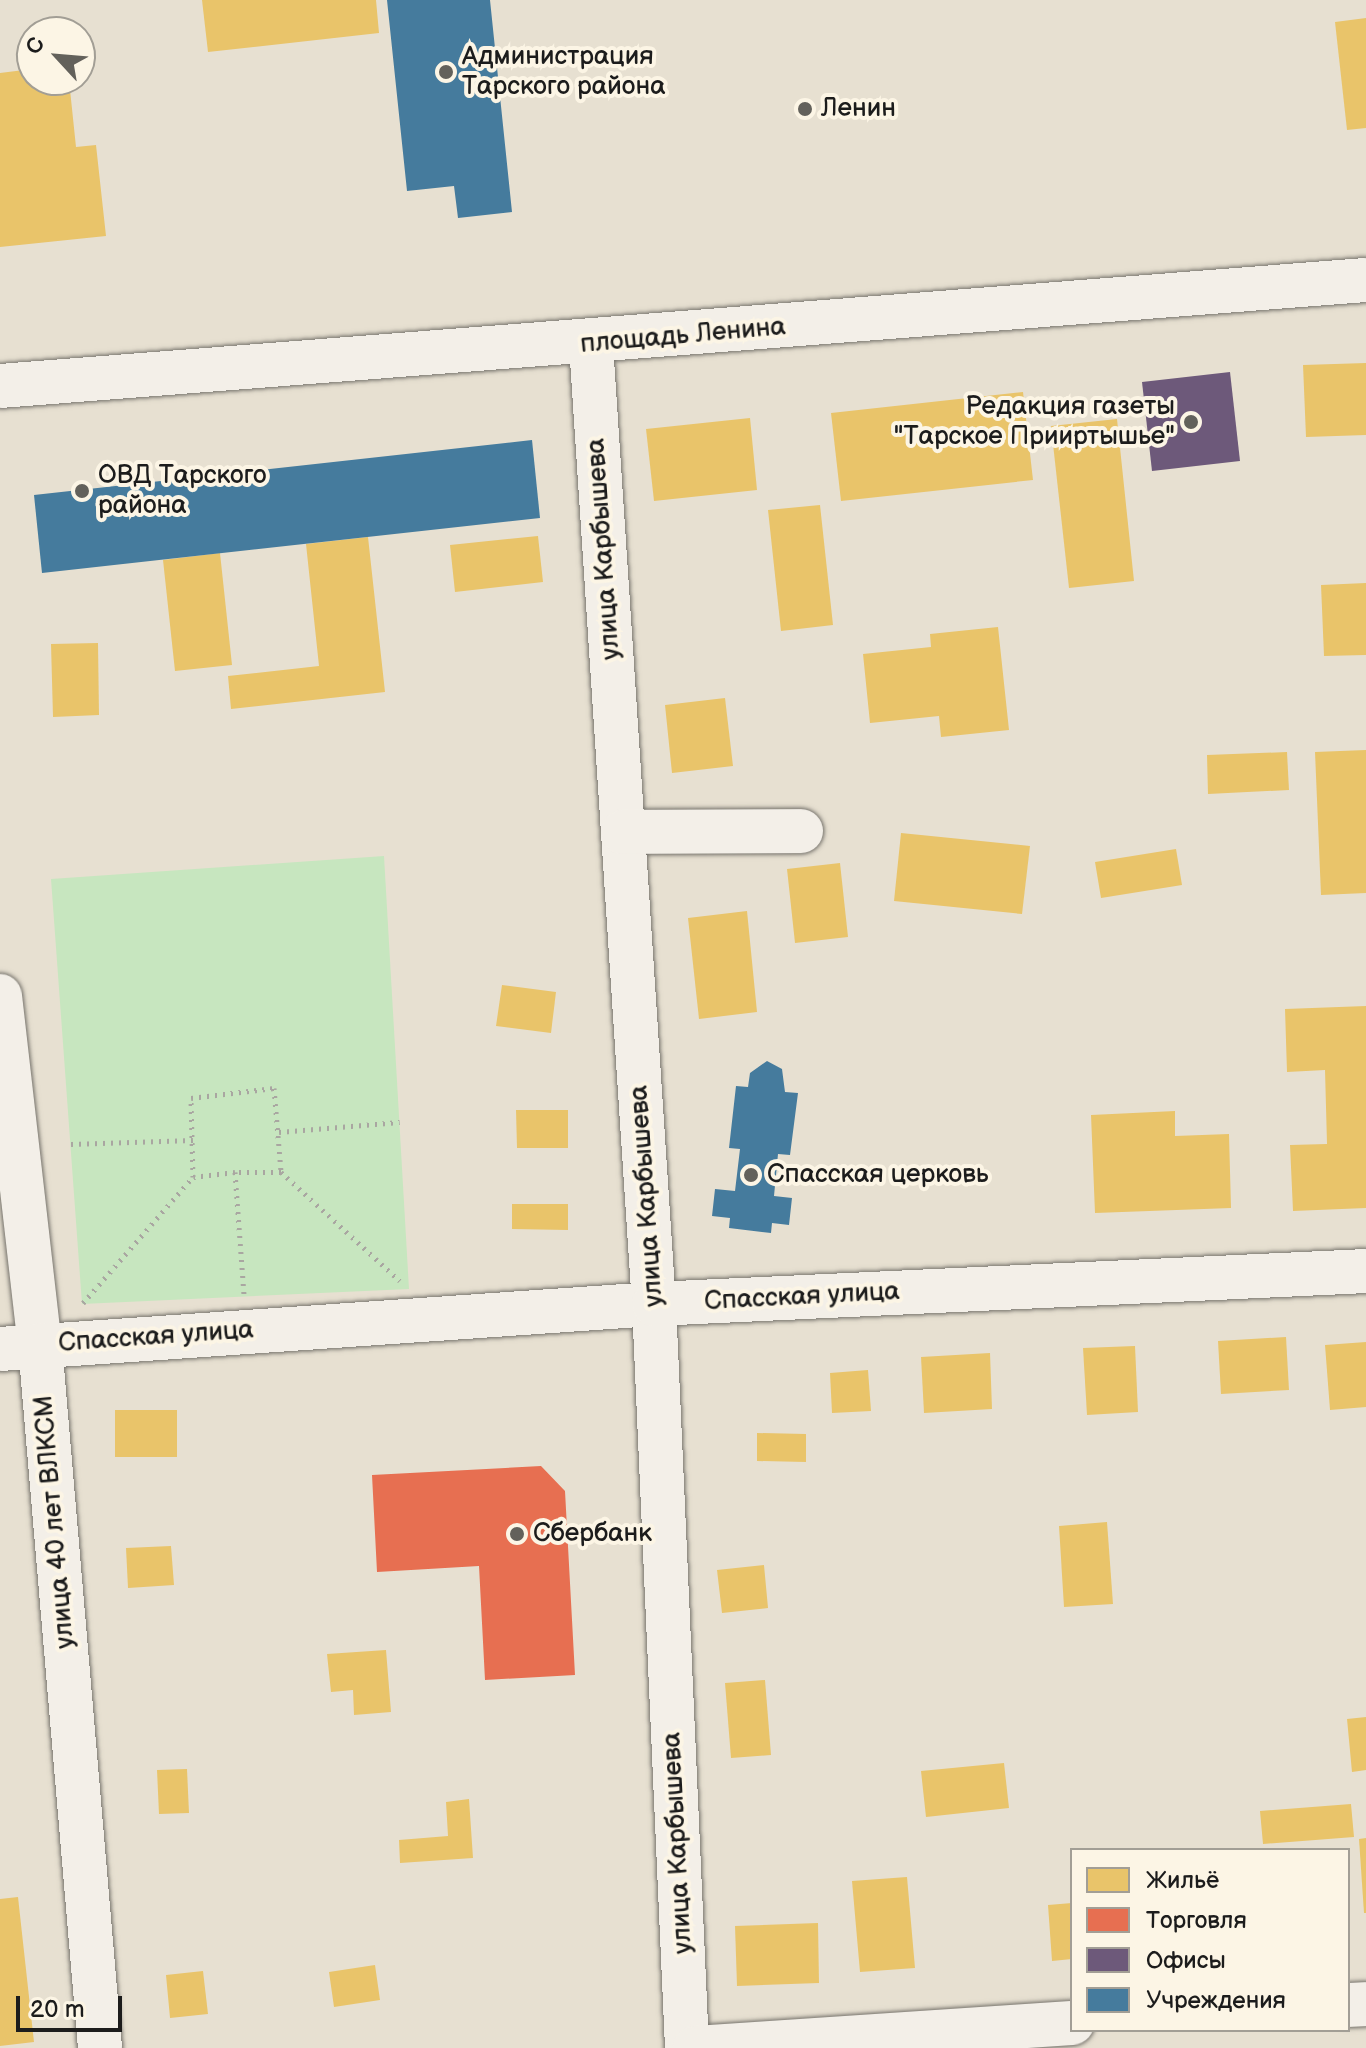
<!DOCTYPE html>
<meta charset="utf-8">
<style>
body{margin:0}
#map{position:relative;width:1366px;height:2048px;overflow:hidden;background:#e7e0d1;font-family:"Balsamiq Sans",sans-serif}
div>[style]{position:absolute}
.green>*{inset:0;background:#c7e6bf}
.homes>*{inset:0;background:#e9c46a}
.shops>*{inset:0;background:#e76f51}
.offices>*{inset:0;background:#6d597a}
.public>*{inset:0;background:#457b9d}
.path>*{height:5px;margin-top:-2.5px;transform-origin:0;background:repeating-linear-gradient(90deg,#a9a6a1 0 2px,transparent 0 8px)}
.roads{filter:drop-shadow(0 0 2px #77746d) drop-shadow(0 0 2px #77746d)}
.minor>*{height:44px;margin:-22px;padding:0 22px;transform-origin:22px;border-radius:22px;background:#f3efe8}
.dots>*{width:22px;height:22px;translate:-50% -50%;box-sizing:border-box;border:4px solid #fcf5e5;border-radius:50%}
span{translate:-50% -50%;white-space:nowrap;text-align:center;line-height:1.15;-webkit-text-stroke:8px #fcf5e5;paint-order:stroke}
.poi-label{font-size:26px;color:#1c1c1c}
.left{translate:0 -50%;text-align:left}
.right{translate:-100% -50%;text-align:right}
.street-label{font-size:26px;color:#1c1c1c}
.legend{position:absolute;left:1070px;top:1848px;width:280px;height:184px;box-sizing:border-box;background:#fcf5e5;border:2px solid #a29e95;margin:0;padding:10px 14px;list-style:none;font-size:24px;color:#1c1c1c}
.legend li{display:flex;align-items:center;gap:16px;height:40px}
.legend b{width:40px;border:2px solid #a29e95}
.north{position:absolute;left:16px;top:16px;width:80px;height:80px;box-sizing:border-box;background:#fcf5e5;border:2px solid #a29e95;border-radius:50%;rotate:296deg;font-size:22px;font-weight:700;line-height:32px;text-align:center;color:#1c1c1c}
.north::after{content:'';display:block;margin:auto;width:28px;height:36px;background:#63615b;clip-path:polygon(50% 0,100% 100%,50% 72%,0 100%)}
.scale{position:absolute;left:16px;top:1996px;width:106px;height:36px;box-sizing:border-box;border:4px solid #1c1c1c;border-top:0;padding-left:10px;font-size:24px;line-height:28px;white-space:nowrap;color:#1c1c1c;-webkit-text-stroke:6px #fcf5e5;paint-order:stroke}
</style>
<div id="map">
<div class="green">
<i style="clip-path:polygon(384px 856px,409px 1289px,82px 1304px,51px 879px)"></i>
</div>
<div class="homes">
<i style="clip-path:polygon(202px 0,376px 0,379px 33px,208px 52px)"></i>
<i style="clip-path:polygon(1366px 18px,1366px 128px,1347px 130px,1335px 22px)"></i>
<i style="clip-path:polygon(32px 69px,32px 80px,69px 80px,76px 147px,96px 145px,106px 236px,0 247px,0 73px)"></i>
<i style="clip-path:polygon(1366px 363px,1366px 435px,1306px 437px,1303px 365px)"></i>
<i style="clip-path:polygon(1023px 392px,1033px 480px,841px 501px,831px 413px)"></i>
<i style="clip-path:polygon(750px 418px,757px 490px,654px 501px,646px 429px)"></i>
<i style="clip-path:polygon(1117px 419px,1134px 581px,1069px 588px,1051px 426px)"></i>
<i style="clip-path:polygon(820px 505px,833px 625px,781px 631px,768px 510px)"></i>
<i style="clip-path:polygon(538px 536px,543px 582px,455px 592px,450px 545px)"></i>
<i style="clip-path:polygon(368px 537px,385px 692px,231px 709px,228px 676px,319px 666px,306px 544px)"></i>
<i style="clip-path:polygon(220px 553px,232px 665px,175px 671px,163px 560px)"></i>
<i style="clip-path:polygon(1366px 583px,1366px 655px,1324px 656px,1321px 585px)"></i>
<i style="clip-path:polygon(998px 627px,1009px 730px,941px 737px,939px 716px,870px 723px,863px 654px,931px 647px,930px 634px)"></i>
<i style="clip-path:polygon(98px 643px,99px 715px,53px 717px,51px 644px)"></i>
<i style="clip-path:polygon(725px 698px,733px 766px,672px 773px,665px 705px)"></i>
<i style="clip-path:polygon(1366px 750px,1366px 893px,1321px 895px,1315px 752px)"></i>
<i style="clip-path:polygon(1287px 752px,1289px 790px,1208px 794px,1207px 755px)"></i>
<i style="clip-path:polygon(901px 833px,1030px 846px,1022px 914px,894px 901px)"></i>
<i style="clip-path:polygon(1176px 849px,1182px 885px,1101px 898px,1095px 862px)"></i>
<i style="clip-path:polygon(840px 863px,848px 937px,795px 943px,787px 869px)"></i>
<i style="clip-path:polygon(747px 911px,757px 1012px,699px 1019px,688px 918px)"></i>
<i style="clip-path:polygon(502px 985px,556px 992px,551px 1033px,496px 1026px)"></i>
<i style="clip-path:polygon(1366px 1006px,1366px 1208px,1293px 1211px,1290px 1145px,1327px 1144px,1325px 1070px,1287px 1072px,1285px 1009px)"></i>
<i style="clip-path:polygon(516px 1110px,568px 1110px,568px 1148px,517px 1148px)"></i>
<i style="clip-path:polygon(1175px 1111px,1175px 1136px,1229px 1134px,1231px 1208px,1095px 1213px,1091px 1115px)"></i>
<i style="clip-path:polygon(512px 1204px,568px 1204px,568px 1230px,512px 1229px)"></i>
<i style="clip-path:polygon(1286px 1337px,1289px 1390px,1221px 1394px,1218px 1341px)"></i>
<i style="clip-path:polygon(1366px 1342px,1366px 1407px,1330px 1410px,1325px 1345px)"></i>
<i style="clip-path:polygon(1135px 1346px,1138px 1412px,1087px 1415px,1083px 1348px)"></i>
<i style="clip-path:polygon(990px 1353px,992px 1409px,924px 1413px,921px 1357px)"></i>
<i style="clip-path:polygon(868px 1370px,871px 1411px,832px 1413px,830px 1373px)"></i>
<i style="clip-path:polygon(115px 1410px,177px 1410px,177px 1457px,115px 1457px)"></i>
<i style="clip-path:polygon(757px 1433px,806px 1434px,806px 1462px,757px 1461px)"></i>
<i style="clip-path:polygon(1107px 1522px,1113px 1604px,1064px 1607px,1059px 1526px)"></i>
<i style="clip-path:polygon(171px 1546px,174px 1585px,128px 1588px,126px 1548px)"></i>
<i style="clip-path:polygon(764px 1565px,768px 1608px,722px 1613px,717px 1570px)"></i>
<i style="clip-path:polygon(386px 1650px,391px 1712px,354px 1715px,353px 1690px,331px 1692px,327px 1654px)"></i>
<i style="clip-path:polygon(765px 1680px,771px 1755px,731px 1758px,725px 1683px)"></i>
<i style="clip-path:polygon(1366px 1717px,1366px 1770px,1352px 1772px,1347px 1719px)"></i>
<i style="clip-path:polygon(1004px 1763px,1009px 1808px,926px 1817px,921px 1771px)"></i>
<i style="clip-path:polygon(187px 1769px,189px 1813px,159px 1814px,157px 1770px)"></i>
<i style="clip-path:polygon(469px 1799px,473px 1858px,400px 1863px,399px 1840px,448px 1836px,446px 1802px)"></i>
<i style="clip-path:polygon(1351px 1804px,1354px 1837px,1263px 1844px,1260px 1811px)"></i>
<i style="clip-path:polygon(1366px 1838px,1366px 1913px,1364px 1913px,1359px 1839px)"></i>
<i style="clip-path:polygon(907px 1877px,915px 1968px,860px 1972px,852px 1881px)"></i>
<i style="clip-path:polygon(18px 1897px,34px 2042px,0 2046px,0 1899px)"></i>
<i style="clip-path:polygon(1072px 1903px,1072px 1959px,1052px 1961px,1048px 1905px)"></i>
<i style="clip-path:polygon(818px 1923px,819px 1983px,737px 1986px,735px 1926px)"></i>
<i style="clip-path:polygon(375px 1965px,380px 2000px,334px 2007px,329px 1972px)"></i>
<i style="clip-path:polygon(203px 1971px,208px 2014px,170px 2018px,166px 1975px)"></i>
</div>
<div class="shops">
<i style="clip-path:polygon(541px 1466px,565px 1491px,575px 1675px,485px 1680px,479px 1566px,377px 1572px,372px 1475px)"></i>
</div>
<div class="offices">
<i style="clip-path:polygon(1230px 372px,1240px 461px,1152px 471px,1142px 382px)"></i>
</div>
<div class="public">
<i style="clip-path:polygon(387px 0,490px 0,512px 212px,458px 218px,454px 186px,407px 191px)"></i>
<i style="clip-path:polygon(532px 440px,540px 518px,42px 573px,34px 495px)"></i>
<i style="clip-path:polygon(767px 1061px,782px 1069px,785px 1092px,798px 1093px,790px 1155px,778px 1154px,774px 1196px,792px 1198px,789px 1225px,772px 1223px,771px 1233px,729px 1228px,730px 1218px,712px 1216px,715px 1189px,735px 1191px,740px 1149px,729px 1148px,736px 1086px,748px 1087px,750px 1073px)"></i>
</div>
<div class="path">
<i style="left:279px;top:1132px;width:121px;rotate:-4.7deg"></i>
<i style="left:71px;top:1144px;width:122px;rotate:-1.9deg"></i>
<i style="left:235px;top:1172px;width:42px;rotate:173.2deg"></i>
<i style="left:193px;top:1177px;width:79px;rotate:-91.5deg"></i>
<i style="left:191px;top:1098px;width:84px;rotate:-6.9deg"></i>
<i style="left:274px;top:1088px;width:84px;rotate:85.2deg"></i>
<i style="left:281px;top:1172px;width:46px;rotate:180deg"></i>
<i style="left:235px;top:1172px;width:124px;rotate:85.8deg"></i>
<i style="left:281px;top:1172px;width:161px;rotate:42.5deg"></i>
<i style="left:83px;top:1303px;width:167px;rotate:-48.9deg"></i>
</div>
<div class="roads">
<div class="minor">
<i style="left:591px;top:344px;width:962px;rotate:86.25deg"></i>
<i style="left:654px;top:1304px;width:745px;rotate:87.46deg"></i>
<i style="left:0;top:386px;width:1370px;rotate:-4.44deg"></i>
<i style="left:623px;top:832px;width:178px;rotate:-0.3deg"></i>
<i style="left:0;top:996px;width:351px;rotate:83.5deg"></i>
<i style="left:40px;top:1345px;width:706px;rotate:85.12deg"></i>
<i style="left:0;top:1349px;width:656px;rotate:-3.94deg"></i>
<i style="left:654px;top:1304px;width:713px;rotate:-2.65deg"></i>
<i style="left:1348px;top:2005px;width:18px;rotate:-3deg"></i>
<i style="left:695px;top:2048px;width:378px;rotate:-3.8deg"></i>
</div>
</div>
<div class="dots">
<i style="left:446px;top:72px;background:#63615b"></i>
<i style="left:805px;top:109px;background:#63615b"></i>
<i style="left:1191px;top:422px;background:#63615b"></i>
<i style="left:82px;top:491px;background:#63615b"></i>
<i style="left:751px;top:1175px;background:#63615b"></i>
<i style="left:517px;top:1534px;background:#63615b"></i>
</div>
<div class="poi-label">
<span class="left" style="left:462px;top:72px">Администрация<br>Тарского района</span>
<span class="left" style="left:821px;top:109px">Ленин</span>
<span class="right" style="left:1175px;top:422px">Редакция газеты<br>"Тарское Прииртышье"</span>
<span class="left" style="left:98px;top:491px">ОВД Тарского<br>района</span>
<span class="left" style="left:767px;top:1175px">Спасская церковь</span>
<span class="left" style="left:533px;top:1534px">Сбербанк</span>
</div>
<div class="street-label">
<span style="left:683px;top:336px;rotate:-5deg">площадь Ленина</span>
<span style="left:604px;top:549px;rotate:-94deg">улица Карбышева</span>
<span style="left:647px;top:1196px;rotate:-94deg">улица Карбышева</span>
<span style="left:802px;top:1297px;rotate:-3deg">Спасская улица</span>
<span style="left:156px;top:1337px;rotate:-4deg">Спасская улица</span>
<span style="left:55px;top:1522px;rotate:-95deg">улица 40 лет ВЛКСМ</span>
<span style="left:678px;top:1843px;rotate:-93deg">улица Карбышева</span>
</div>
<ul class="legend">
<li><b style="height:22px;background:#e9c46a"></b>Жильё</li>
<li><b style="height:22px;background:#e76f51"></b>Торговля</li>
<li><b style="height:22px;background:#6d597a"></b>Офисы</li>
<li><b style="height:22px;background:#457b9d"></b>Учреждения</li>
</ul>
<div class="north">С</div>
<div class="scale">20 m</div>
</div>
